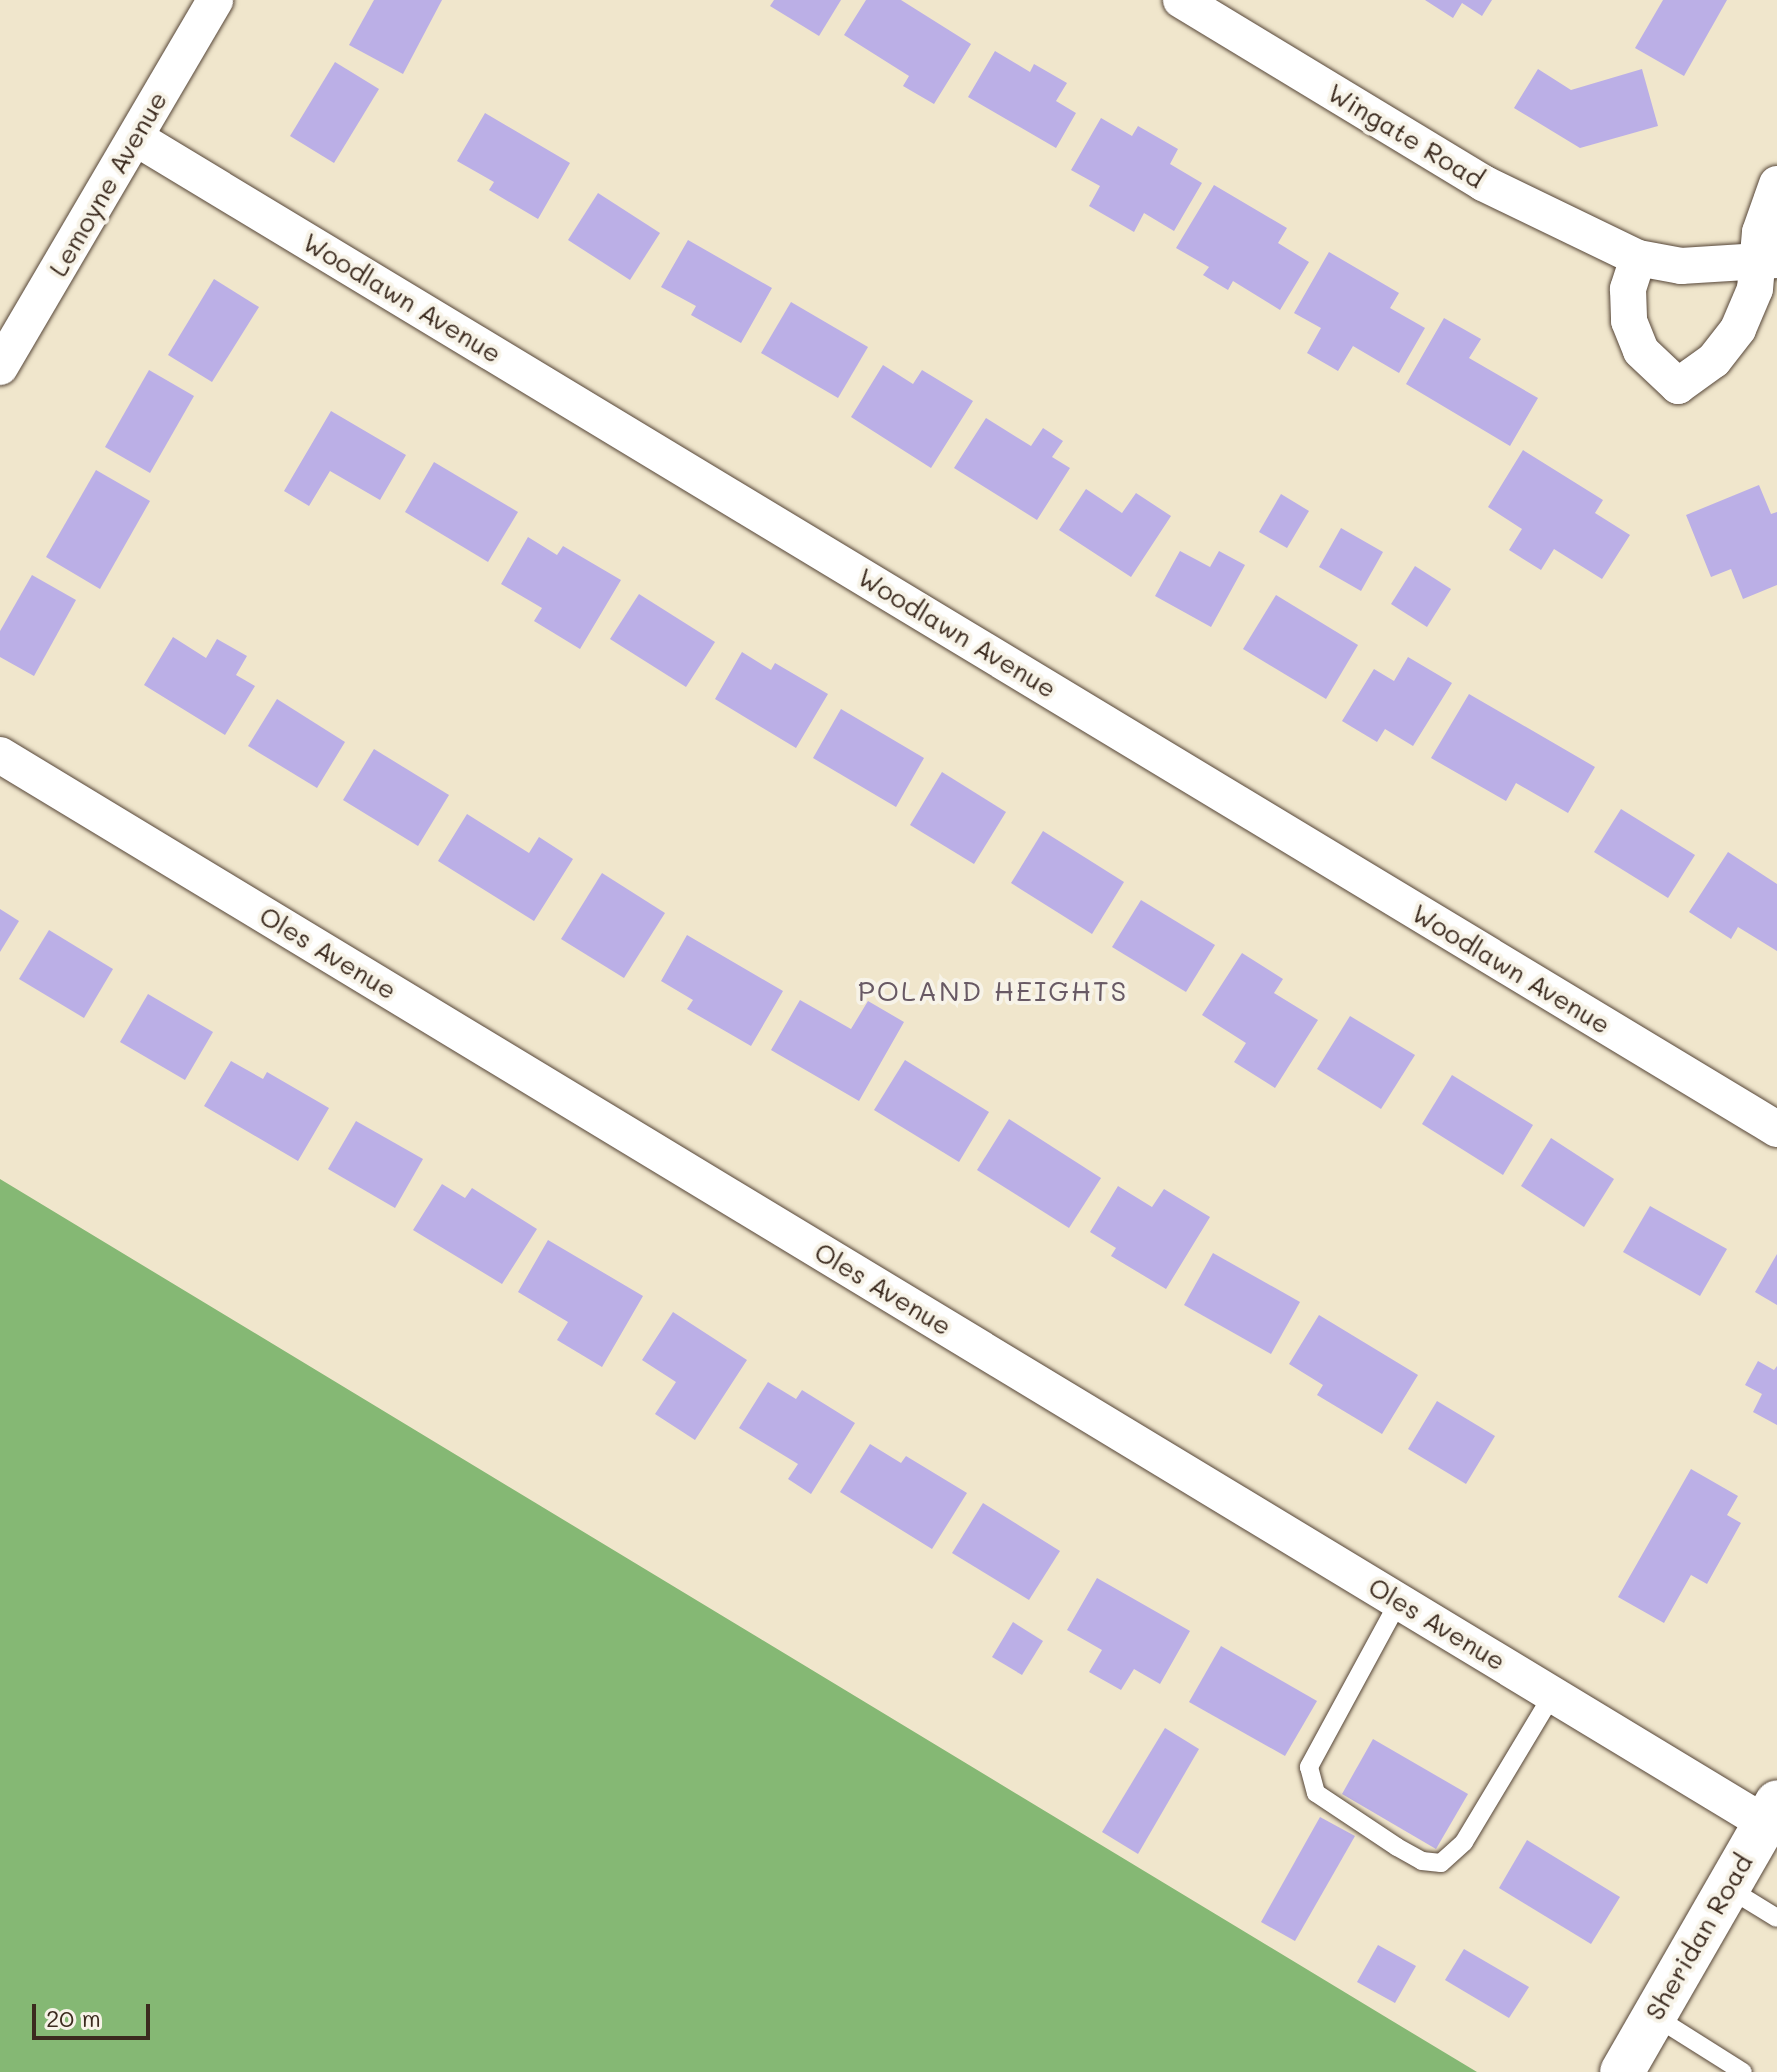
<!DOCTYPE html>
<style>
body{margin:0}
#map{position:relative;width:1777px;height:2072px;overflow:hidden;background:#f0e6cc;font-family:Mali,sans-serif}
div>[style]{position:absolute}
.forest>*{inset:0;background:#85b874}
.building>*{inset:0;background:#bbafe6}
.roads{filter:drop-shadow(0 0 2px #564638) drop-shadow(0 0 2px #564638)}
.service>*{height:18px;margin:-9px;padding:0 9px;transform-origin:9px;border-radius:9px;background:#fff}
.minor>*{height:36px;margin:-18px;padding:0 18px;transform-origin:18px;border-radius:18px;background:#fff}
.tertiary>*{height:44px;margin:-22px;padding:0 22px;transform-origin:22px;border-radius:22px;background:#fff}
span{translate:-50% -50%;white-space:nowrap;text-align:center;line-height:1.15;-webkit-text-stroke:8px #f7f3e8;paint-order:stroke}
.street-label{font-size:26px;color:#3b2a1e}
.neighbourhood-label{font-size:28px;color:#685964;letter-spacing:2px}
.scale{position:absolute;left:32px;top:2004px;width:118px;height:36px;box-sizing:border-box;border:4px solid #3b2a1e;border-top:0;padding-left:10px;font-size:24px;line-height:28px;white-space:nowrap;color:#3b2a1e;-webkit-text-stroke:6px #f7f3e8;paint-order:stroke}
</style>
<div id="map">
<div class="forest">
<i style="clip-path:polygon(0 1179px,1389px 2019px,1477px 2072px,0 2072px)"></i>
</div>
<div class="building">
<i style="clip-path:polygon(374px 0,442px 0,403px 74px,349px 45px)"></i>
<i style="clip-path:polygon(774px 0,841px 0,819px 36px,770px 6px)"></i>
<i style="clip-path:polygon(866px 0,901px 0,971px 44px,934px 104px,903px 86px,909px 76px,844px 35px)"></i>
<i style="clip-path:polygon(1425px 0,1492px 0,1482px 16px,1462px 3px,1453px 18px)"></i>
<i style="clip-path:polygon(1663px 0,1727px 0,1684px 76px,1635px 48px)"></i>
<i style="clip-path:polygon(995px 51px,1030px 72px,1034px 64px,1067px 83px,1056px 101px,1076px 113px,1056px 148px,968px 97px)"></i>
<i style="clip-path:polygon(335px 62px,379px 89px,334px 163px,290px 136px)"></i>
<i style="clip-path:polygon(1538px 69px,1571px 90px,1642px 69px,1658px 126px,1580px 148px,1514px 108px)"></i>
<i style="clip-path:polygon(485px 113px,570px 163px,538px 219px,489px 190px,494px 182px,457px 161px)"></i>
<i style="clip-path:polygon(1101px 118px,1132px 136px,1138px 126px,1178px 149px,1170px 164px,1202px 183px,1174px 231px,1144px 213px,1134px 232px,1089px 206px,1100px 186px,1071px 170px)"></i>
<i style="clip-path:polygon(1214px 185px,1287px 228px,1278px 243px,1309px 262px,1280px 310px,1233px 281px,1228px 290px,1203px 275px,1209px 267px,1176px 248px)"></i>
<i style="clip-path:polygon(598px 193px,660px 233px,630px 280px,568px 240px)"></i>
<i style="clip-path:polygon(688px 240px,772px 288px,741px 343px,691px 315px,696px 306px,661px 287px)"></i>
<i style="clip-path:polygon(1329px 252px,1399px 293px,1390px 308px,1425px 328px,1399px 373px,1353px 346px,1338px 371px,1307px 353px,1321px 328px,1294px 313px)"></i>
<i style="clip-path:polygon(214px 279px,259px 307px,212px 382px,168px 355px)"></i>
<i style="clip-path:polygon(791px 302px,868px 347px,838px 398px,761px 353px)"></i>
<i style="clip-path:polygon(1444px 318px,1481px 339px,1469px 358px,1538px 398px,1510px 446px,1406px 384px)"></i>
<i style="clip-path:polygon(883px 365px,913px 384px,922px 370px,973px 401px,931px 468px,851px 417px)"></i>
<i style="clip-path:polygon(149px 370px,194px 396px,150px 473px,105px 447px)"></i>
<i style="clip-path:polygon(331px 411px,406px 455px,380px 500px,330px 471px,309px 506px,284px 491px)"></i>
<i style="clip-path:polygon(986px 418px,1031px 446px,1043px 428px,1063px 441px,1052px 457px,1070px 468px,1037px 520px,954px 468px)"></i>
<i style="clip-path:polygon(1523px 450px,1603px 500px,1595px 513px,1630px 535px,1602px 579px,1554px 549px,1541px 570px,1509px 550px,1522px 529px,1488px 507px)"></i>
<i style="clip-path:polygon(434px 462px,518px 512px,488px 562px,405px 512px)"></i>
<i style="clip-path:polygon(96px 470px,150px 501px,100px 589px,46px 557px)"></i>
<i style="clip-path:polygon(1759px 485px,1771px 514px,1777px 512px,1777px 585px,1743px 599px,1731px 569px,1711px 577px,1686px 515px)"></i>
<i style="clip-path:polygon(1086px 489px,1122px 513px,1136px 493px,1171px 516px,1131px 577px,1059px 530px)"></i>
<i style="clip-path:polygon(1281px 494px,1309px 511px,1287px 548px,1259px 532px)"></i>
<i style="clip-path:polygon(1341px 528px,1383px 552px,1361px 591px,1319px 567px)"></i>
<i style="clip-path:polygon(528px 537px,557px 555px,563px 546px,621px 580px,580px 649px,534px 621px,542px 608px,501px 584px)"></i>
<i style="clip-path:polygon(1180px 551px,1210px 567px,1219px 551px,1245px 565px,1211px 627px,1155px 596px)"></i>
<i style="clip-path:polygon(1415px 566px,1451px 589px,1427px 627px,1391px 604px)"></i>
<i style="clip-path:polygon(32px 575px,76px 600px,34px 676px,0 657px,0 631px)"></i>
<i style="clip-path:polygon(639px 594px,715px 642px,686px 687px,610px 639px)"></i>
<i style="clip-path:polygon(1276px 595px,1358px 645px,1326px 699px,1243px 649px)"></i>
<i style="clip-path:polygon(173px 637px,206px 658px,217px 639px,247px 656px,236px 675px,255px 686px,225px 735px,144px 685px)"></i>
<i style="clip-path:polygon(742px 652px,771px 670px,775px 663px,828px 694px,796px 748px,715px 699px)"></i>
<i style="clip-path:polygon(1408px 657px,1452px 683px,1413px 746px,1385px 729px,1377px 742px,1342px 721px,1374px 669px,1394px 681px)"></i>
<i style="clip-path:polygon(1469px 694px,1595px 767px,1568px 813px,1516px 783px,1506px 801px,1431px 758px)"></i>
<i style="clip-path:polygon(277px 699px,345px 742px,317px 788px,248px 746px)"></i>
<i style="clip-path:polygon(841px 709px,924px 758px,896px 807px,813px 758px)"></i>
<i style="clip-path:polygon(374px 749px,449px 795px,418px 846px,343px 800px)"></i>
<i style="clip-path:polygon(942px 772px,1006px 812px,974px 864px,910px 825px)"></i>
<i style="clip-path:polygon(1621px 809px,1695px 855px,1668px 898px,1594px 852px)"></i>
<i style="clip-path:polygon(467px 814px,529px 853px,539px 837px,573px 859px,534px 921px,438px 861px)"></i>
<i style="clip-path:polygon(1043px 831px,1124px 882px,1092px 934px,1011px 883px)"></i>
<i style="clip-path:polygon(1728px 852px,1777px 884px,1777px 951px,1738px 927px,1731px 939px,1689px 912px)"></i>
<i style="clip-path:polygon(602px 873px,665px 913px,624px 978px,561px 939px)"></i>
<i style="clip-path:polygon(1141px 900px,1215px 945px,1186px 992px,1112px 947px)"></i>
<i style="clip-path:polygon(0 909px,19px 921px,0 952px)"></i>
<i style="clip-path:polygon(49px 930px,113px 969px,84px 1018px,19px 979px)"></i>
<i style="clip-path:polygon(687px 935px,783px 991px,751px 1046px,687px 1009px,693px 1000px,661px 981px)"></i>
<i style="clip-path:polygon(1242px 953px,1283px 979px,1274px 993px,1318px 1020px,1275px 1088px,1234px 1062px,1246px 1043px,1202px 1015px)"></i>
<i style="clip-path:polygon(148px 994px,213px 1032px,185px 1080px,120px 1042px)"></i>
<i style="clip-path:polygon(800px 1000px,851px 1029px,868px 1001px,904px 1022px,859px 1101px,771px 1050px)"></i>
<i style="clip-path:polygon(1350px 1016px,1415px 1055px,1381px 1109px,1317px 1069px)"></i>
<i style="clip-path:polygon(905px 1060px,989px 1112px,959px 1162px,874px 1110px)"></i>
<i style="clip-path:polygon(231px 1061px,263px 1079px,267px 1072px,329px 1108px,298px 1161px,204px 1106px)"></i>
<i style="clip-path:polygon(1452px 1075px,1533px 1125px,1503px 1175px,1422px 1124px)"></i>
<i style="clip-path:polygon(1009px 1119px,1101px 1178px,1069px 1228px,977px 1170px)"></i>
<i style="clip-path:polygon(356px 1121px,423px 1159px,395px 1208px,328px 1169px)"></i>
<i style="clip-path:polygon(1551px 1138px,1614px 1179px,1584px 1227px,1521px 1186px)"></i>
<i style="clip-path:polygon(442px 1184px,465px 1198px,472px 1188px,537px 1229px,502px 1284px,413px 1230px)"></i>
<i style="clip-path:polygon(1118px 1186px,1152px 1207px,1164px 1189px,1210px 1217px,1166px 1289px,1111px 1256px,1116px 1248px,1090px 1232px)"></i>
<i style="clip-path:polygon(1650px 1206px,1727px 1249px,1700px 1296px,1623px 1252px)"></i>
<i style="clip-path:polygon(548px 1240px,643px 1296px,602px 1367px,557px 1340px,568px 1322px,518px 1292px)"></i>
<i style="clip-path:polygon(1213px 1253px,1300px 1302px,1271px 1354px,1184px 1305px)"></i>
<i style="clip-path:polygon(1777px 1254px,1777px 1305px,1755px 1292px)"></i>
<i style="clip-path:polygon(673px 1312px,747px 1360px,695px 1440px,655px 1414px,676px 1382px,642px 1360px)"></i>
<i style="clip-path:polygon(1319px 1315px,1418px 1375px,1382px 1434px,1317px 1395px,1323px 1385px,1289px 1364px)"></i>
<i style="clip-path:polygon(1758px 1361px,1774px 1370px,1777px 1366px,1777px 1425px,1753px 1412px,1762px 1394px,1745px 1385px)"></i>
<i style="clip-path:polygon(768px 1382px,796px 1399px,802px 1390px,855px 1423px,811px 1494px,788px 1479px,798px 1464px,739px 1428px)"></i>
<i style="clip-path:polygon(1437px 1401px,1495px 1436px,1466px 1484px,1408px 1449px)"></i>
<i style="clip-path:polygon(870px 1444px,901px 1463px,906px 1456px,967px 1493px,932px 1549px,840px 1492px)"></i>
<i style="clip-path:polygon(1691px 1469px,1738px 1496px,1727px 1515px,1741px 1523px,1707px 1584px,1691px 1575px,1664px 1623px,1618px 1597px)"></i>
<i style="clip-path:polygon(983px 1503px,1060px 1551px,1029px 1600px,952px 1553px)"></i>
<i style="clip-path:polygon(1097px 1578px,1190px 1631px,1160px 1684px,1134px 1669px,1121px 1690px,1089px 1672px,1102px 1650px,1067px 1630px)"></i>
<i style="clip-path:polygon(1013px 1622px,1043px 1641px,1022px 1675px,992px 1657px)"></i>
<i style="clip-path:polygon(1221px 1646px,1317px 1701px,1285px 1756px,1189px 1702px)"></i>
<i style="clip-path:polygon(1165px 1728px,1199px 1749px,1138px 1854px,1102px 1832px)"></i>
<i style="clip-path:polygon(1373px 1739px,1468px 1794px,1436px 1849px,1342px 1794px)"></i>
<i style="clip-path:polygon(1320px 1817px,1355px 1836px,1295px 1941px,1261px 1922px)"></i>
<i style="clip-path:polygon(1527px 1840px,1620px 1897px,1591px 1944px,1499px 1888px)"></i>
<i style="clip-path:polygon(1378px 1945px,1416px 1966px,1395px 2003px,1357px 1982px)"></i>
<i style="clip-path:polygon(1464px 1949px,1529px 1987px,1509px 2018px,1445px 1980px)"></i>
</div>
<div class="roads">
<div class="service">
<i style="left:1399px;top:1601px;width:189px;rotate:118.5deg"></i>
<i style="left:1309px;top:1767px;width:27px;rotate:75deg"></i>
<i style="left:1316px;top:1793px;width:97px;rotate:33.7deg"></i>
<i style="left:1397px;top:1847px;width:29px;rotate:29deg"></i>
<i style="left:1422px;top:1861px;width:19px;rotate:6deg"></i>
<i style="left:1441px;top:1863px;width:31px;rotate:-42deg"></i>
<i style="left:1464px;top:1842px;width:173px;rotate:-59deg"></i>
<i style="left:1728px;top:1888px;width:57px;rotate:31.5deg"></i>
<i style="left:1654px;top:2016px;width:105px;rotate:32.2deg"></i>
</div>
<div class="minor">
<i style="left:1181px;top:0;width:353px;rotate:31.2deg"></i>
<i style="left:1483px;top:183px;width:172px;rotate:25.8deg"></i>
<i style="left:1638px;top:258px;width:44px;rotate:10.5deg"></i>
<i style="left:1681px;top:266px;width:96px;rotate:-3.6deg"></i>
<i style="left:136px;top:138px;width:1917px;rotate:31.13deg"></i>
<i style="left:1638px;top:258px;width:33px;rotate:108deg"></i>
<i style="left:1628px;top:289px;width:32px;rotate:88deg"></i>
<i style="left:1629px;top:321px;width:32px;rotate:68deg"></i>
<i style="left:1641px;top:351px;width:51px;rotate:43.4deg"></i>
<i style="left:1678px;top:386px;width:44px;rotate:-35.8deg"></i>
<i style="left:1714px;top:360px;width:39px;rotate:-52deg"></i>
<i style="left:1738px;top:329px;width:43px;rotate:-67deg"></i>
<i style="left:1755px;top:289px;width:57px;rotate:-85deg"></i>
<i style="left:1760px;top:232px;width:51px;rotate:-70.5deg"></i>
<i style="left:0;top:367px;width:425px;rotate:-59.6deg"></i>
<i style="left:0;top:755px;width:2063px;rotate:31.18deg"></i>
</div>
<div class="tertiary">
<i style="left:1622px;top:2072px;width:311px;rotate:-60.1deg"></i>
</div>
</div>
<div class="street-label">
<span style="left:1406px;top:136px;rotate:31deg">Wingate Road</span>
<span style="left:108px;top:184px;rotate:-60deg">Lemoyne Avenue</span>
<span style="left:402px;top:298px;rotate:31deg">Woodlawn Avenue</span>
<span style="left:957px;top:633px;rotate:31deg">Woodlawn Avenue</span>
<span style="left:328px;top:953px;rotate:31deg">Oles Avenue</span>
<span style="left:1511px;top:969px;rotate:31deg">Woodlawn Avenue</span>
<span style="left:883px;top:1289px;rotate:31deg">Oles Avenue</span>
<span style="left:1437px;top:1624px;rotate:31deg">Oles Avenue</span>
<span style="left:1699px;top:1937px;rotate:-60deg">Sheridan Road</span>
</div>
<div class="neighbourhood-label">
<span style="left:993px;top:990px">POLAND HEIGHTS</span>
</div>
<div class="scale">20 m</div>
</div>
